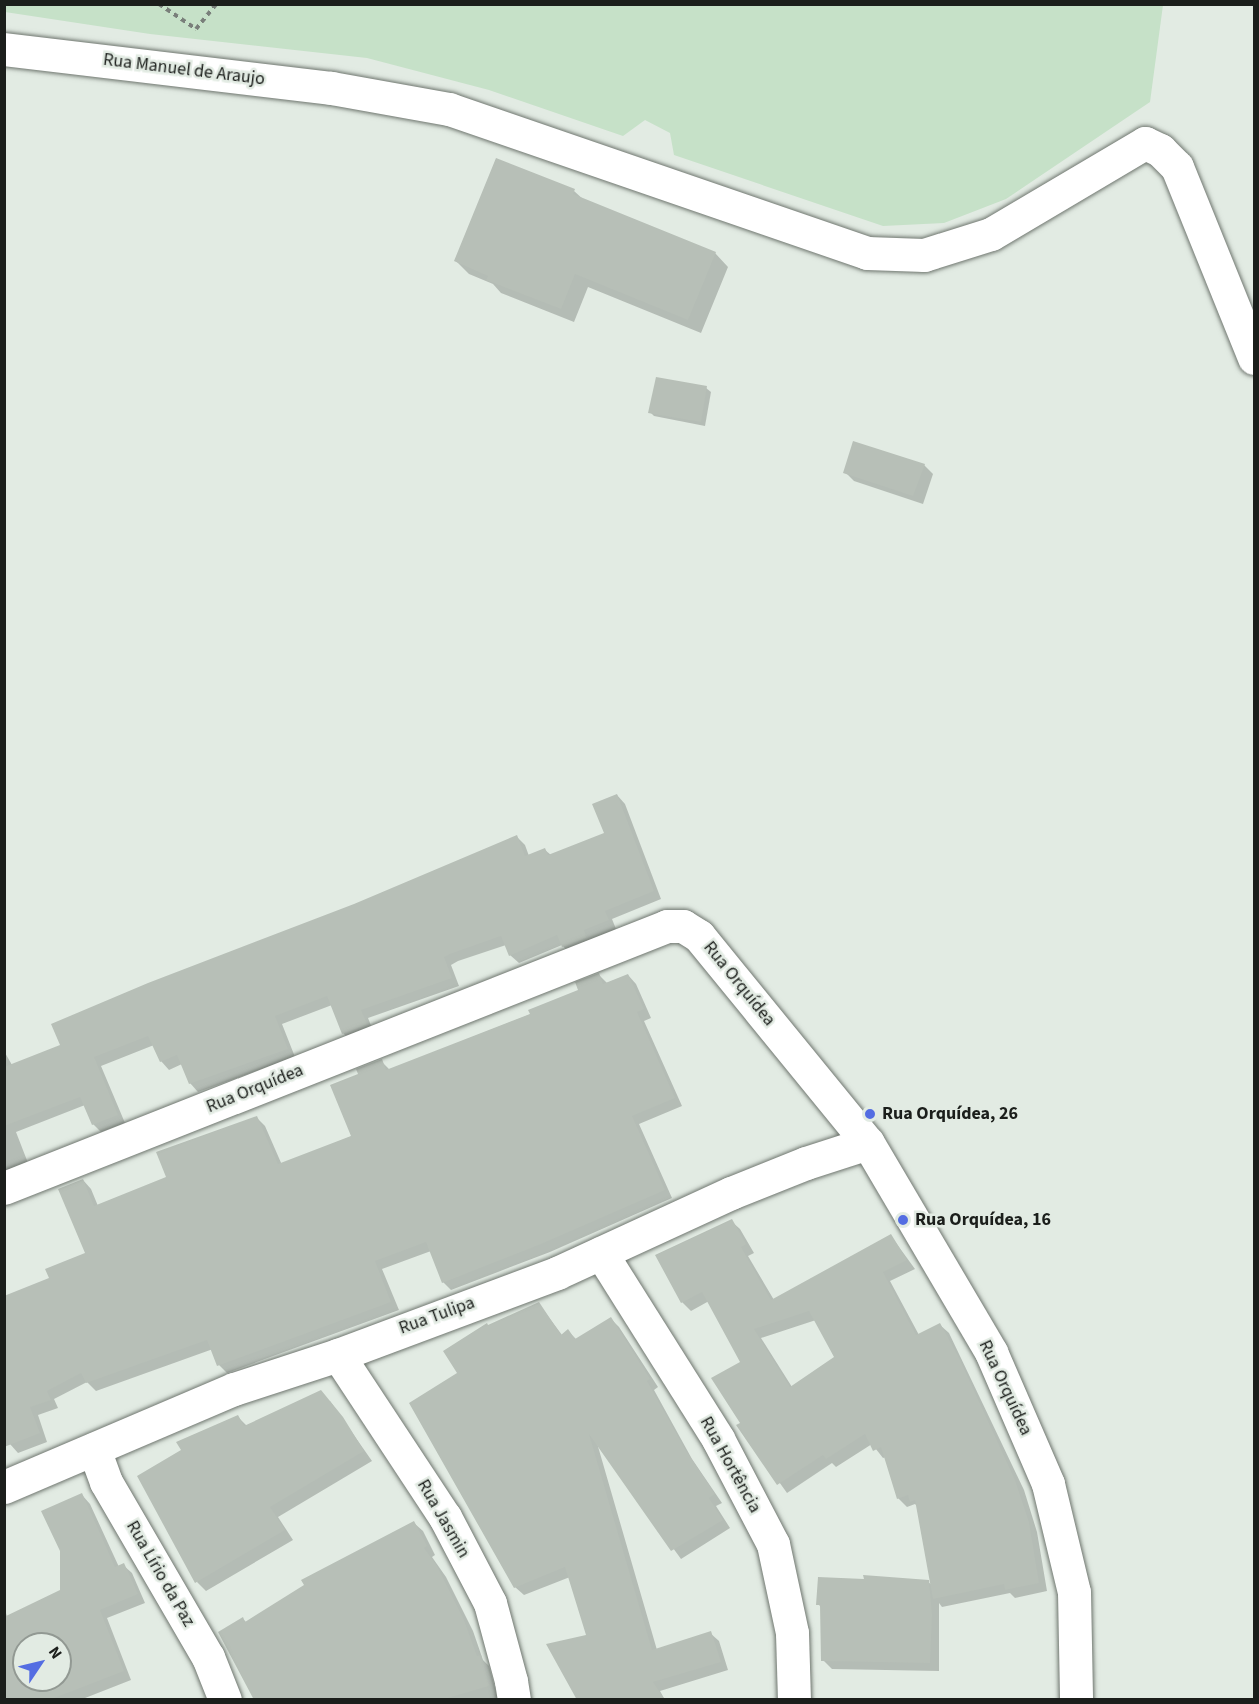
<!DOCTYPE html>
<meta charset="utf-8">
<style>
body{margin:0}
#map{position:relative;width:1259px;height:1704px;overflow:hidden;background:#e2ebe3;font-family:"Source Sans 3",sans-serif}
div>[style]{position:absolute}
.green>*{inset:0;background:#c6e1c8}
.shadow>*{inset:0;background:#0003}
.building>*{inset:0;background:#b7bfb7}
.path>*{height:4px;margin-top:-2px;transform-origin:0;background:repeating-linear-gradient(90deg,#797f7a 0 4.5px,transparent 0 9px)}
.roads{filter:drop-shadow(0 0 2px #6f766f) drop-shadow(0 0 2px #6f766f)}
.street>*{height:33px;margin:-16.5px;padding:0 16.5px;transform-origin:16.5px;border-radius:16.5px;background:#fff}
.dots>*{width:16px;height:16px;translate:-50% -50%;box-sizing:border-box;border:3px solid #e2ebe3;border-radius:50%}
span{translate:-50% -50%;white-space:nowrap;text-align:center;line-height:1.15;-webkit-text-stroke:5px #e2ebe3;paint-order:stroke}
.street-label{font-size:18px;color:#1b1e1b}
.poi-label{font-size:18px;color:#1b1e1b;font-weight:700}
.left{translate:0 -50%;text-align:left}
.frame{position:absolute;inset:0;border:6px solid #1b1e1b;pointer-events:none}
.north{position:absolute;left:12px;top:1632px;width:60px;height:60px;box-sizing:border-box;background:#e2ebe3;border:2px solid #929993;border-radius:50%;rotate:55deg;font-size:16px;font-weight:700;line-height:24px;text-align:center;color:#1b1e1b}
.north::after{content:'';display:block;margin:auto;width:21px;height:27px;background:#546de2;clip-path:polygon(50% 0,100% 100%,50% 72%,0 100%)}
</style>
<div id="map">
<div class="green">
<i style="clip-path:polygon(4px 5px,5px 4px,1163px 5px,1150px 102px,1006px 199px,944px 223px,883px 226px,674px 155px,670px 133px,645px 120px,623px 136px,489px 90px,367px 58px,150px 34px,5px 12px)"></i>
</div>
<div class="shadow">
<i style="clip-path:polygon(574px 191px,584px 200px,715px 253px,728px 267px,701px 333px,588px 287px,574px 322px,501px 293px,493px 284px,469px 274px,456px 261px)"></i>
<i style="clip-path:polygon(706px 388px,711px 392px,705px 426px,654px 416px,650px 412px)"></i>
<i style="clip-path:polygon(924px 465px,933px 474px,923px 504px,854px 481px,845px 472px)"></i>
<i style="clip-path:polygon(617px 795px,625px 804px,661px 899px,612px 919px,616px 929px,571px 955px,562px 945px,519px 963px,510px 955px,506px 945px,458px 961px,451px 965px,459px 986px,368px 1018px,374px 1033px,352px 1042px,343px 1033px,332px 1005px,282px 1024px,295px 1057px,198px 1092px,190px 1083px,182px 1064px,169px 1070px,161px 1061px,154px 1045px,101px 1066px,125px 1123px,101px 1132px,93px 1124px,85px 1105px,16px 1132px,28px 1163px,4px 1172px,4px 1051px,12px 1065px,62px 1046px,355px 905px,517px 837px,525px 845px,529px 856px,545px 850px,551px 855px,606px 834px)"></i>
<i style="clip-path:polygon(599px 975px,607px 983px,628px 975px,636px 984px,651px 1018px,644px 1021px,682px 1106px,639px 1124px,672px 1198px,550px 1252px,451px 1290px,443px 1282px,431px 1251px,382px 1269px,399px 1310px,227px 1373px,219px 1365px,213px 1349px,96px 1391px,87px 1382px,54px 1399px,58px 1408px,38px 1415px,47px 1442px,18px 1453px,10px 1444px,86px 1254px,83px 1180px,91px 1189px,98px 1206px,168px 1178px,257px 1118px,265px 1126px,282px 1165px,352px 1136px,360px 1074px,381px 1061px,390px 1070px,531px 1014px,580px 991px)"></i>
<i style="clip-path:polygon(evenodd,731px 1221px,740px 1229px,754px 1253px,748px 1256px,774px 1300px,891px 1236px,915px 1269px,890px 1281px,919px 1335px,940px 1325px,949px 1333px,1024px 1490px,1037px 1532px,1047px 1591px,1015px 1598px,1010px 1593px,942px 1607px,939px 1603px,939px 1671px,832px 1669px,823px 1660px,822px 1608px,818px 1604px,928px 1582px,932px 1585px,918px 1507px,915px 1504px,907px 1507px,898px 1498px,886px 1457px,883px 1458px,872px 1444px,836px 1467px,832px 1463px,787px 1493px,739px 1426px,742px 1424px,742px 1362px,709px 1301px,691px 1311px,682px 1302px,657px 1256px,731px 1221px,816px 1320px,836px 1357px,792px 1387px,761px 1338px,816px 1320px)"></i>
<i style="clip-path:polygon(539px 1304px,562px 1335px,568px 1331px,577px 1340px,611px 1319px,619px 1327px,658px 1387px,654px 1390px,692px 1459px,722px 1503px,716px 1506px,730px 1528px,681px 1559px,597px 1443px,657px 1650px,710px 1633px,719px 1641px,728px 1670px,660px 1691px,665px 1700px,579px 1700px,588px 1636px,570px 1577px,524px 1595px,515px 1587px,459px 1373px,488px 1326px)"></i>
<i style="clip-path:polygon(330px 1401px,372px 1461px,278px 1517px,293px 1540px,206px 1591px,197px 1582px,238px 1417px,248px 1427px)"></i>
<i style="clip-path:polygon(evenodd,82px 1495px,90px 1504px,119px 1567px,123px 1565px,132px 1573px,145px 1603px,107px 1618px,131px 1680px,80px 1700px,4px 1700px,4px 1605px,7px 1617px,78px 1584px,82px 1495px,24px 1644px,60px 1644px,60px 1680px,24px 1680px,24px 1644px)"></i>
<i style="clip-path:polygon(414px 1523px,423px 1531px,435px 1555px,432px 1557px,446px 1577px,473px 1631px,483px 1660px,489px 1666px,498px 1699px,256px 1700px,243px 1619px,247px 1623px)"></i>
</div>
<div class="building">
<i style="clip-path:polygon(496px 158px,575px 189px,573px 194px,716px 252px,688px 320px,575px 274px,561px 309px,486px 280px,488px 276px,454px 261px)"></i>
<i style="clip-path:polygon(656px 377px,707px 386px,701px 422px,648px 413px)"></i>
<i style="clip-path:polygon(853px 441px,925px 464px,913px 496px,843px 473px)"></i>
<i style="clip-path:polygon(617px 794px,654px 891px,605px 911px,609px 920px,584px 930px,586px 938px,562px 947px,557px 935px,509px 956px,501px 936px,450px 954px,444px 957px,452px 978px,361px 1010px,367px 1024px,342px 1034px,327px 996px,275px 1016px,288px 1049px,189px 1084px,177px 1055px,160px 1062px,148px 1036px,94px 1057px,118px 1115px,92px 1125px,80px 1097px,4px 1126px,4px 1067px,60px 1045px,51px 1024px,148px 983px,354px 904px,517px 835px,525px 856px,545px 848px,548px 855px,604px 833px,592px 804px)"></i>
<i style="clip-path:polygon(599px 973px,603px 984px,628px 974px,644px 1009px,637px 1012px,675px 1098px,632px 1116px,665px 1190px,541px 1244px,442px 1283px,426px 1242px,375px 1261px,391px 1302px,217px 1366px,207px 1340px,86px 1383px,81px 1373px,47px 1391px,51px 1400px,30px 1407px,40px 1433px,4px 1447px,4px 1296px,49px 1278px,45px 1269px,85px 1253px,58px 1189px,83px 1179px,94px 1206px,166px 1177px,156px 1152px,257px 1116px,278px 1164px,351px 1136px,330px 1085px,358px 1074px,356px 1069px,382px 1059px,386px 1070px,530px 1014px,528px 1010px,578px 990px,575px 982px)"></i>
<i style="clip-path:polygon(evenodd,732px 1219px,746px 1244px,741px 1247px,771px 1300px,891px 1234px,907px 1260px,883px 1272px,916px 1335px,940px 1323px,959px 1358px,1015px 1480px,1029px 1522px,1039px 1583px,1005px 1590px,1004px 1584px,933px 1599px,915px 1500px,910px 1502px,908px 1495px,897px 1499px,881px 1447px,873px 1451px,865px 1434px,826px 1459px,823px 1455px,777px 1485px,736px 1425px,740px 1423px,711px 1378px,740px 1362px,702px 1292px,681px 1303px,655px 1255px,732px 1219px,809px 1311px,834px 1357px,790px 1387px,754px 1329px,809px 1311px)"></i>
<i style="clip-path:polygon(539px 1302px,561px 1335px,568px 1329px,575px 1339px,611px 1317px,650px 1379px,647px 1381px,685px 1449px,715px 1494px,709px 1498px,723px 1520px,671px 1551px,589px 1434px,652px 1650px,711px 1631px,721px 1662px,653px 1682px,665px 1700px,577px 1700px,546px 1644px,586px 1635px,565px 1567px,514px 1588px,409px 1403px,457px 1373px,443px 1351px,487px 1323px,488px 1325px)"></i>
<i style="clip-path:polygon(321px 1390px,343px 1417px,364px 1451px,270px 1507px,285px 1530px,195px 1583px,137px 1476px,181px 1450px,176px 1442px,238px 1415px,244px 1426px)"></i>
<i style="clip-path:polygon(evenodd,82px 1493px,115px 1567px,124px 1563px,138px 1594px,100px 1610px,124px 1671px,49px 1700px,4px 1700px,4px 1617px,60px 1590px,60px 1551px,41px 1511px,82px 1493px,24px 1644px,60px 1644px,60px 1680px,24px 1680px,24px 1644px)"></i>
<i style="clip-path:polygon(414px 1521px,427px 1546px,424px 1548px,437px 1566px,464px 1620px,477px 1656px,481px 1655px,489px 1686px,441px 1700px,254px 1700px,218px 1632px,243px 1617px,245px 1622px,304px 1585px,301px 1580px)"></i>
<i style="clip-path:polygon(863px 1575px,929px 1580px,932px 1615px,930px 1663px,821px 1661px,820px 1605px,816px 1605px,818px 1577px,864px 1579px)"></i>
</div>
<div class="path">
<i style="left:159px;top:4px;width:45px;rotate:34deg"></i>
<i style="left:196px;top:29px;width:32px;rotate:-51deg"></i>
</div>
<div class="roads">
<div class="street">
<i style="left:4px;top:49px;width:329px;rotate:6.8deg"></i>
<i style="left:331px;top:88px;width:120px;rotate:10.1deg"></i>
<i style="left:449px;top:109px;width:442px;rotate:19deg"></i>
<i style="left:867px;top:253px;width:57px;rotate:2deg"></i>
<i style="left:924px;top:255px;width:70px;rotate:-17.4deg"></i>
<i style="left:991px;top:234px;width:179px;rotate:-30.6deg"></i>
<i style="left:1145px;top:143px;width:17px;rotate:25deg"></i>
<i style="left:1160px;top:150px;width:24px;rotate:45deg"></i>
<i style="left:1177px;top:167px;width:206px;rotate:68deg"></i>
<i style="left:4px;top:1188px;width:713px;rotate:-21.56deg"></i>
<i style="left:667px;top:926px;width:16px"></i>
<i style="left:683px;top:926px;width:19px;rotate:32deg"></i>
<i style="left:699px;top:936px;width:267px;rotate:50.8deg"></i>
<i style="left:868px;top:1143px;width:243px;rotate:59.5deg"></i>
<i style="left:991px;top:1352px;width:144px;rotate:66.6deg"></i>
<i style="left:1048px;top:1484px;width:111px;rotate:76.5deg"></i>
<i style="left:1074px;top:1592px;width:108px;rotate:88.9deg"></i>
<i style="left:601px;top:1253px;width:220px;rotate:57.8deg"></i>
<i style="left:718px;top:1439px;width:119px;rotate:62.4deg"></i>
<i style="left:773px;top:1544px;width:91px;rotate:77.9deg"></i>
<i style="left:792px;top:1633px;width:67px;rotate:88.3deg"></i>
<i style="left:338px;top:1355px;width:194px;rotate:56.6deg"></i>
<i style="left:445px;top:1517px;width:97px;rotate:62.4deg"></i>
<i style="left:490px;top:1603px;width:81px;rotate:74.9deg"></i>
<i style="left:511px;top:1681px;width:19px;rotate:81deg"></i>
<i style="left:94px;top:1449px;width:35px;rotate:70deg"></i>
<i style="left:106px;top:1482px;width:203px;rotate:59.8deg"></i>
<i style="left:208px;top:1657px;width:46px;rotate:68.4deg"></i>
<i style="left:4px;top:1487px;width:250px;rotate:-23.1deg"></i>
<i style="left:234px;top:1389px;width:109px;rotate:-18.1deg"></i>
<i style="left:338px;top:1355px;width:234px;rotate:-20.5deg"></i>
<i style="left:557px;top:1273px;width:192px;rotate:-24.7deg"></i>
<i style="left:731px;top:1193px;width:81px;rotate:-21.8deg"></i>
<i style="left:806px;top:1163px;width:65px;rotate:-17.9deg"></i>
</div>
</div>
<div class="dots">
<i style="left:870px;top:1114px;background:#546de2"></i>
<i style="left:903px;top:1220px;background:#546de2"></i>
</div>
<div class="street-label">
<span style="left:184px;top:70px;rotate:7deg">Rua Manuel de Araujo</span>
<span style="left:739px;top:984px;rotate:51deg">Rua Orquídea</span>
<span style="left:255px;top:1089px;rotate:-22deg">Rua Orquídea</span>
<span style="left:437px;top:1316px;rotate:-20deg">Rua Tulipa</span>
<span style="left:1005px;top:1388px;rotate:65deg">Rua Orquídea</span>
<span style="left:730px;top:1465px;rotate:61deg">Rua Hortência</span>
<span style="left:443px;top:1519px;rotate:60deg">Rua Jasmin</span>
<span style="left:160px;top:1574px;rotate:60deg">Rua Lírio da Paz</span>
</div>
<div class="poi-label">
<span class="left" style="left:882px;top:1114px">Rua Orquídea, 26</span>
<span class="left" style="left:915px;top:1220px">Rua Orquídea, 16</span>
</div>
<div class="frame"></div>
<div class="north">N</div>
</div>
